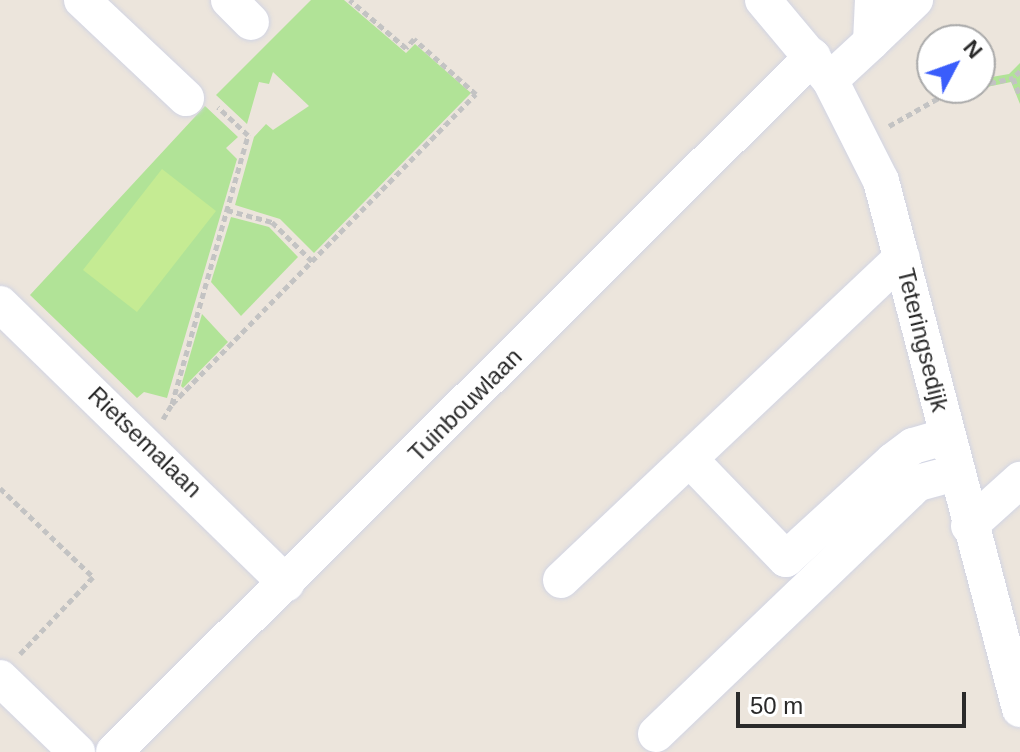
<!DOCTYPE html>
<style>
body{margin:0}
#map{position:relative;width:1020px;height:752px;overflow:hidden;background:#ece5dc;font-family:Helvetica,sans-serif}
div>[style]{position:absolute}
.green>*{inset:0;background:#b1e397}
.pitch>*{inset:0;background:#c5eb93}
.path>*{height:5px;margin-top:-2.5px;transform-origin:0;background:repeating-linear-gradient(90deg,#c3c3c3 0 6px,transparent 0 10px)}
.roads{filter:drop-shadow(0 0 2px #d1d4e3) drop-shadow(0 0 2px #d1d4e3)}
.minor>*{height:36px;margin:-18px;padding:0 18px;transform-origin:18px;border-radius:18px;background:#fff}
span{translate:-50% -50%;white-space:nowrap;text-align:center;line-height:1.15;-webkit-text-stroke:7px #fff;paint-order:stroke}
.street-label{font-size:24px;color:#2a2a2a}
.north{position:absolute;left:916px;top:24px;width:80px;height:80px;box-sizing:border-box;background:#fff;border:2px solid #aaa;border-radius:50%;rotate:49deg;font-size:22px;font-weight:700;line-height:32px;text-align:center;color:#2a2a2a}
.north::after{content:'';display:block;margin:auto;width:28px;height:36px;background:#3a5dfb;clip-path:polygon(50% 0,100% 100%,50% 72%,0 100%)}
.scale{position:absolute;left:736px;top:692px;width:230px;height:36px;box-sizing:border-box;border:4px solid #2a2a2a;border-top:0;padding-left:10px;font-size:24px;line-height:28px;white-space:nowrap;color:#2a2a2a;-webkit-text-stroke:6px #fff;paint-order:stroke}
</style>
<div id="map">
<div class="green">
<i style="clip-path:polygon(311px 0,344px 0,406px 53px,415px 44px,471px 93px,314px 253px,280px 219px,235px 205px,254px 137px,266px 124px,273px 130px,309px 106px,273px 72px,269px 84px,259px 82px,247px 124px,216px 95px)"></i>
<i style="clip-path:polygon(1020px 63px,1020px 104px,1011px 82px,977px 89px,966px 100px,955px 88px,980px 88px,980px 79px,1009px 74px)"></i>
<i style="clip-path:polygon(205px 106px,238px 137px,226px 148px,237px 159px,167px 398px,144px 392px,137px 398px,30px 295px)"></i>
<i style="clip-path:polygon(231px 217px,269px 227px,298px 257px,241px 316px,211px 282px)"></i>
<i style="clip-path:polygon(202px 314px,228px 342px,183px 388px,181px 386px)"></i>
</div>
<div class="pitch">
<i style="clip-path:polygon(162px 169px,216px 211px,137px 312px,83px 270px)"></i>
</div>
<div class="path">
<i style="left:1020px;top:71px;width:10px;rotate:135deg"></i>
<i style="left:1013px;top:78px;width:19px;rotate:69deg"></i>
<i style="left:980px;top:85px;width:34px;rotate:-12deg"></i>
<i style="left:889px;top:126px;width:69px;rotate:-29.5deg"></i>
<i style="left:949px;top:92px;width:18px;rotate:-13deg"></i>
<i style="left:227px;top:210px;width:47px;rotate:14.9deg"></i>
<i style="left:272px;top:222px;width:56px;rotate:44.3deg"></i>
<i style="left:172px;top:404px;width:434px;rotate:-45.6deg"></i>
<i style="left:476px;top:94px;width:83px;rotate:-138.4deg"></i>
<i style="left:414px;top:39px;width:12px;rotate:132deg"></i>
<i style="left:406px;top:48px;width:74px;rotate:-139.4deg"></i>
<i style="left:163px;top:419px;width:17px;rotate:-59deg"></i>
<i style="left:172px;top:404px;width:280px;rotate:-74.2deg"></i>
<i style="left:248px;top:135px;width:41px;rotate:-137deg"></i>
<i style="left:0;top:488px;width:129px;rotate:43.7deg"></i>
<i style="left:93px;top:577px;width:106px;rotate:133.5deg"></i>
</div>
<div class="roads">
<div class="minor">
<i style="left:82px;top:0;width:143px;rotate:43.3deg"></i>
<i style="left:229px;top:0;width:31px;rotate:45deg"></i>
<i style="left:763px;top:0;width:104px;rotate:50.1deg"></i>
<i style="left:830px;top:80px;width:113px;rotate:63.2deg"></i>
<i style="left:881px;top:181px;width:546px;rotate:75.25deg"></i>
<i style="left:871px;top:42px;width:61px;rotate:-43.7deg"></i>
<i style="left:830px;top:80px;width:56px;rotate:-42.8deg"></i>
<i style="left:871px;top:42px;width:42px;rotate:-87.3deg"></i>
<i style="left:0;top:304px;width:400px;rotate:44.3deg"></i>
<i style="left:699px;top:469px;width:125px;rotate:46deg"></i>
<i style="left:786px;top:559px;width:145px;rotate:-42.5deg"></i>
<i style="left:893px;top:461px;width:25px;rotate:-37deg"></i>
<i style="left:913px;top:446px;width:35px;rotate:-16deg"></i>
<i style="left:969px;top:526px;width:69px;rotate:-42deg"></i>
<i style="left:561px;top:580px;width:469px;rotate:-43.4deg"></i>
<i style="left:0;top:678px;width:107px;rotate:43.9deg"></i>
<i style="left:656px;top:734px;width:351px;rotate:-43.8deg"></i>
<i style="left:909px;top:491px;width:12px;rotate:-42deg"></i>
<i style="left:918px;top:483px;width:39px;rotate:-15deg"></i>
<i style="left:114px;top:752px;width:986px;rotate:-44.88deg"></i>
</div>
</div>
<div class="street-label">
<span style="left:923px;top:340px;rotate:76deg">Teteringsedijk</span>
<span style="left:465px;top:405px;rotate:-45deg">Tuinbouwlaan</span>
<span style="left:145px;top:442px;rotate:44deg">Rietsemalaan</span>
</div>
<div class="north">N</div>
<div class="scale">50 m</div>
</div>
